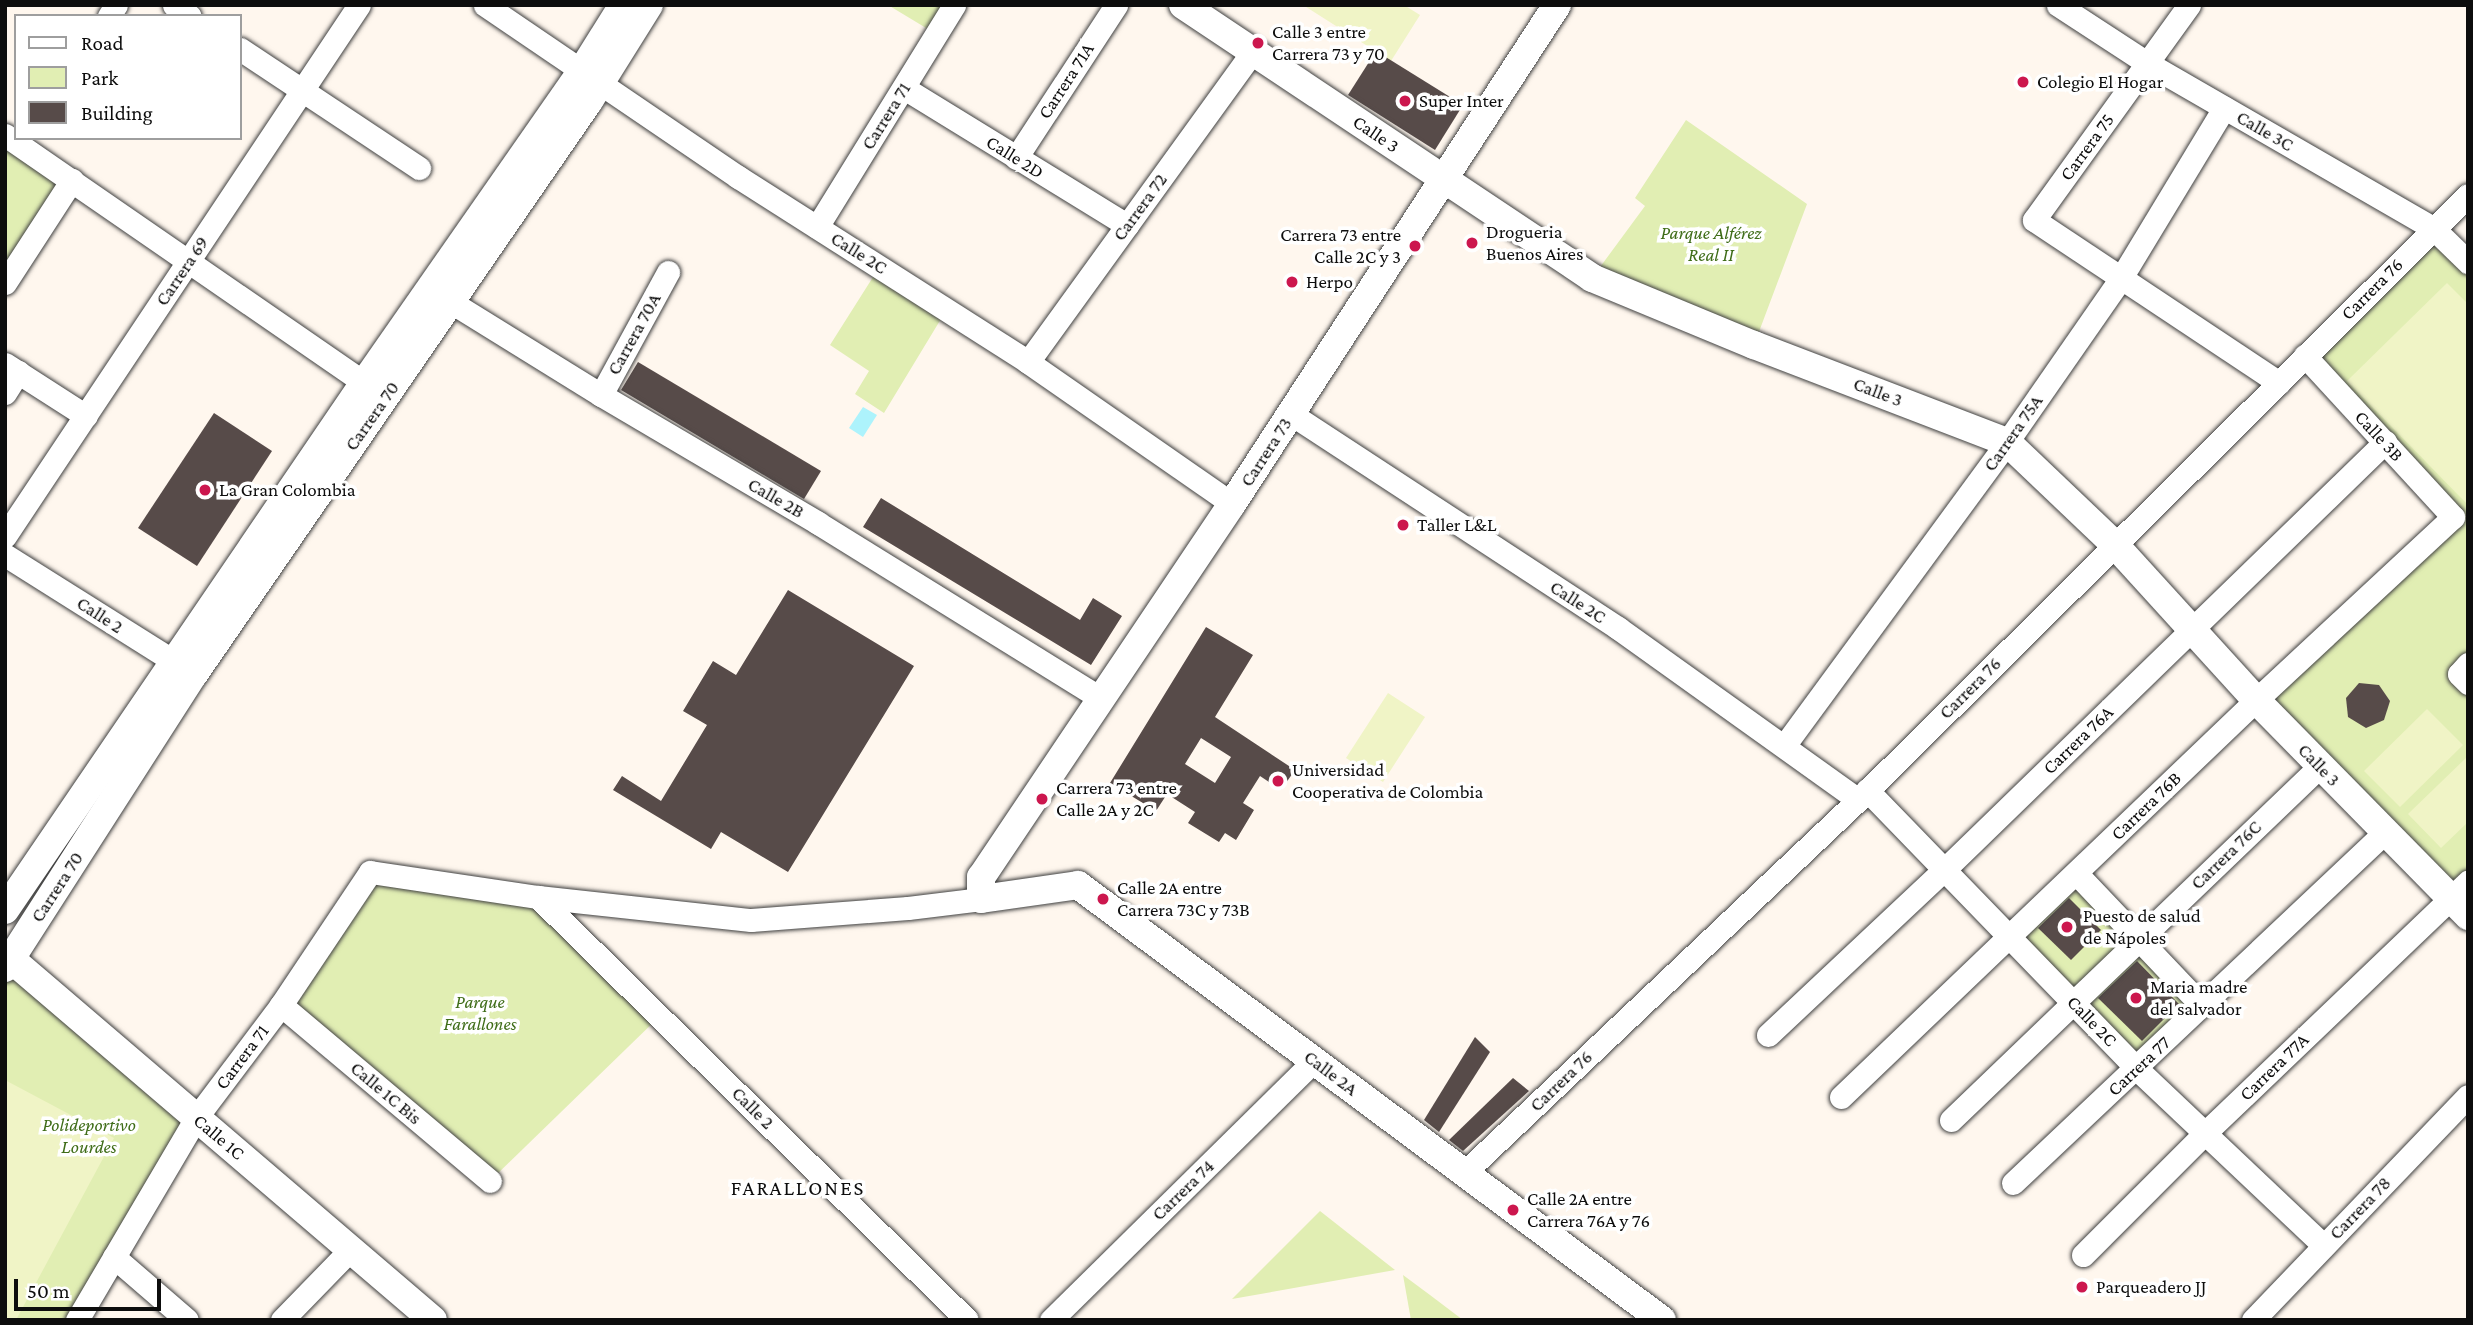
<!DOCTYPE html>
<meta charset="utf-8">
<style>
body{margin:0}
#map{position:relative;width:2473px;height:1325px;overflow:hidden;background:#fff7ee;font-family:"Crimson Pro",serif}
div>[style]{position:absolute}
.green>*{inset:0;background:#e1eeb3}
.pitch>*{inset:0;background:#f0f4c6}
.water>*{inset:0;background:#adf3fc}
.building>*{inset:0;background:#574b49}
.roads{filter:drop-shadow(0 0 2px #404040) drop-shadow(0 0 2px #404040)}
.minor>*{height:23px;margin:-11.5px;padding:0 11.5px;transform-origin:11.5px;border-radius:11.5px;background:#fff}
.tertiary>*{height:28px;margin:-14px;padding:0 14px;transform-origin:14px;border-radius:14px;background:#fff}
.dots>*{width:19px;height:19px;translate:-50% -50%;box-sizing:border-box;border:4px solid #fff;border-radius:50%}
span{translate:-50% -50%;white-space:nowrap;text-align:center;line-height:1.15;-webkit-text-stroke:7px #fff;paint-order:stroke}
.poi-label{font-size:19px;color:#0d0d0d}
.left{translate:0 -50%;text-align:left}
.right{translate:-100% -50%;text-align:right}
.street-label{font-size:19px;color:#0d0d0d}
.park-label{font-size:19px;color:#3e6c17;font-style:italic}
.neighbourhood-label{font-size:21px;color:#0d0d0d;letter-spacing:2px}
.frame{position:absolute;inset:0;border:7px solid #0d0d0d;pointer-events:none}
.legend{position:absolute;left:14px;top:14px;width:228px;height:126px;box-sizing:border-box;background:#fff;border:2px solid #9e9e9e;margin:0;padding:9px 12px;list-style:none;font-size:21px;color:#0d0d0d}
.legend li{display:flex;align-items:center;gap:14px;height:35px}
.legend b{width:35px;border:2px solid #9e9e9e}
.scale{position:absolute;left:14px;top:1279px;width:147px;height:32px;box-sizing:border-box;border:4px solid #0d0d0d;border-top:0;padding-left:9px;font-size:21px;line-height:24px;white-space:nowrap;color:#0d0d0d;-webkit-text-stroke:5px #fff;paint-order:stroke}
</style>
<div id="map">
<div class="green">
<i style="clip-path:polygon(888px 5px,954px 5px,936px 34px)"></i>
<i style="clip-path:polygon(1686px 120px,1807px 204px,1754px 345px,1592px 278px,1645px 206px,1635px 198px)"></i>
<i style="clip-path:polygon(5px 135px,72px 180px,5px 283px)"></i>
<i style="clip-path:polygon(2433px 228px,2468px 262px,2468px 882px,2449px 899px,2256px 700px,2453px 517px,2305px 356px)"></i>
<i style="clip-path:polygon(880px 266px,947px 309px,884px 413px,855px 394px,869px 371px,830px 345px)"></i>
<i style="clip-path:polygon(370px 872px,538px 897px,660px 1016px,490px 1181px,281px 1005px)"></i>
<i style="clip-path:polygon(2076px 873px,2202px 1006px,2137px 1069px,2011px 935px)"></i>
<i style="clip-path:polygon(5px 968px,196px 1118px,77px 1320px,5px 1320px)"></i>
<i style="clip-path:polygon(1320px 1211px,1395px 1270px,1232px 1299px)"></i>
<i style="clip-path:polygon(1403px 1275px,1430px 1295px,1463px 1320px,1411px 1320px)"></i>
</div>
<div class="pitch">
<i style="clip-path:polygon(1303px 5px,1404px 5px,1420px 15px,1391px 61px)"></i>
<i style="clip-path:polygon(2447px 283px,2468px 304px,2468px 505px,2347px 381px)"></i>
<i style="clip-path:polygon(1388px 693px,1425px 717px,1383px 782px,1346px 758px)"></i>
<i style="clip-path:polygon(2427px 709px,2463px 745px,2400px 807px,2364px 771px)"></i>
<i style="clip-path:polygon(2468px 756px,2468px 822px,2441px 848px,2408px 814px)"></i>
<i style="clip-path:polygon(5px 1080px,114px 1138px,16px 1320px,5px 1320px)"></i>
</div>
<div class="water">
<i style="clip-path:polygon(863px 407px,877px 415px,863px 437px,849px 428px)"></i>
</div>
<div class="building">
<i style="clip-path:polygon(1376px 51px,1463px 105px,1435px 150px,1348px 95px)"></i>
<i style="clip-path:polygon(638px 362px,821px 471px,804px 499px,621px 390px)"></i>
<i style="clip-path:polygon(214px 413px,272px 451px,197px 566px,138px 528px)"></i>
<i style="clip-path:polygon(881px 498px,1080px 620px,1093px 598px,1122px 616px,1091px 665px,863px 527px)"></i>
<i style="clip-path:polygon(788px 590px,914px 666px,788px 872px,721px 832px,711px 849px,613px 790px,622px 776px,661px 801px,707px 725px,683px 711px,713px 661px,736px 675px)"></i>
<i style="clip-path:polygon(evenodd,1206px 627px,1253px 655px,1215px 717px,1295px 770px,1281px 790px,1260px 776px,1243px 803px,1254px 810px,1236px 840px,1225px 833px,1219px 842px,1188px 823px,1195px 812px,1167px 794px,1156px 811px,1110px 783px,1206px 627px,1201px 738px,1231px 757px,1215px 783px,1185px 764px,1201px 738px)"></i>
<i style="clip-path:polygon(2359px 683px,2379px 685px,2390px 701px,2384px 720px,2366px 728px,2348px 717px,2346px 698px)"></i>
<i style="clip-path:polygon(2069px 898px,2101px 930px,2071px 960px,2038px 928px)"></i>
<i style="clip-path:polygon(2137px 961px,2179px 1004px,2142px 1041px,2098px 998px)"></i>
<i style="clip-path:polygon(1475px 1037px,1490px 1052px,1439px 1132px,1424px 1120px)"></i>
<i style="clip-path:polygon(1513px 1078px,1529px 1091px,1463px 1151px,1449px 1140px)"></i>
</div>
<div class="roads">
<div class="minor">
<i style="left:174px;top:5px;width:19px;rotate:35deg"></i>
<i style="left:485px;top:5px;width:306px;rotate:34.2deg"></i>
<i style="left:738px;top:177px;width:344px;rotate:32.5deg"></i>
<i style="left:1028px;top:362px;width:249px;rotate:34.8deg"></i>
<i style="left:2058px;top:5px;width:106px;rotate:33.1deg"></i>
<i style="left:2147px;top:63px;width:330px;rotate:30deg"></i>
<i style="left:2433px;top:228px;width:49px;rotate:44.2deg"></i>
<i style="left:2189px;top:5px;width:265px;rotate:125.8deg"></i>
<i style="left:2034px;top:220px;width:294px;rotate:33.6deg"></i>
<i style="left:109px;top:16px;width:13px;rotate:-58deg"></i>
<i style="left:240px;top:49px;width:215px;rotate:33.6deg"></i>
<i style="left:904px;top:88px;width:262px;rotate:31.6deg"></i>
<i style="left:5px;top:135px;width:436px;rotate:34.6deg"></i>
<i style="left:1016px;top:158px;width:183px;rotate:-56.8deg"></i>
<i style="left:817px;top:227px;width:261px;rotate:-58.3deg"></i>
<i style="left:5px;top:283px;width:123px;rotate:-57deg"></i>
<i style="left:451px;top:302px;width:176px;rotate:31.8deg"></i>
<i style="left:601px;top:395px;width:252px;rotate:30.5deg"></i>
<i style="left:818px;top:523px;width:332px;rotate:31.8deg"></i>
<i style="left:1028px;top:362px;width:382px;rotate:-54.1deg"></i>
<i style="left:5px;top:364px;width:96px;rotate:32.7deg"></i>
<i style="left:5px;top:393px;width:25px;rotate:-58deg"></i>
<i style="left:601px;top:395px;width:140px;rotate:-61.4deg"></i>
<i style="left:1291px;top:414px;width:391px;rotate:33.2deg"></i>
<i style="left:1618px;top:628px;width:295px;rotate:35.6deg"></i>
<i style="left:5px;top:536px;width:638px;rotate:-56.31deg"></i>
<i style="left:5px;top:555px;width:218px;rotate:32.2deg"></i>
<i style="left:2468px;top:664px;width:13px;rotate:132deg"></i>
<i style="left:2459px;top:674px;width:13px;rotate:45deg"></i>
<i style="left:1784px;top:746px;width:377px;rotate:-53.7deg"></i>
<i style="left:2007px;top:442px;width:200px;rotate:-55.2deg"></i>
<i style="left:2121px;top:278px;width:199px;rotate:-58.8deg"></i>
<i style="left:1867px;top:790px;width:388px;rotate:45.9deg"></i>
<i style="left:2137px;top:1069px;width:257px;rotate:43.4deg"></i>
<i style="left:2076px;top:873px;width:183px;rotate:46.5deg"></i>
<i style="left:538px;top:897px;width:602px;rotate:44.6deg"></i>
<i style="left:281px;top:1005px;width:273px;rotate:40.1deg"></i>
<i style="left:1768px;top:1035px;width:244px;rotate:-43.2deg"></i>
<i style="left:1946px;top:868px;width:612px;rotate:-44.14deg"></i>
<i style="left:1841px;top:1097px;width:574px;rotate:-43.73deg"></i>
<i style="left:2256px;top:700px;width:269px;rotate:-42.9deg"></i>
<i style="left:2453px;top:517px;width:219px;rotate:-132.6deg"></i>
<i style="left:1951px;top:1120px;width:511px;rotate:-43.81deg"></i>
<i style="left:1464px;top:1173px;width:543px;rotate:-43.43deg"></i>
<i style="left:1858px;top:800px;width:859px;rotate:-44.76deg"></i>
<i style="left:2013px;top:1183px;width:511px;rotate:-43.34deg"></i>
<i style="left:2083px;top:1255px;width:173px;rotate:-45deg"></i>
<i style="left:2205px;top:1133px;width:364px;rotate:-43.7deg"></i>
<i style="left:114px;top:1257px;width:96px;rotate:40.8deg"></i>
<i style="left:77px;top:1320px;width:234px;rotate:-59.5deg"></i>
<i style="left:196px;top:1118px;width:141px;rotate:-53deg"></i>
<i style="left:281px;top:1005px;width:160px;rotate:-56.2deg"></i>
<i style="left:370px;top:872px;width:170px;rotate:8.5deg"></i>
<i style="left:538px;top:897px;width:214px;rotate:6.2deg"></i>
<i style="left:751px;top:920px;width:157px;rotate:-4.4deg"></i>
<i style="left:908px;top:908px;width:74px;rotate:-7deg"></i>
<i style="left:282px;top:1320px;width:99px;rotate:-45.8deg"></i>
<i style="left:1051px;top:1320px;width:369px;rotate:-44.6deg"></i>
<i style="left:2253px;top:1320px;width:310px;rotate:-46.2deg"></i>
</div>
<div class="tertiary">
<i style="left:1183px;top:5px;width:492px;rotate:33.7deg"></i>
<i style="left:1592px;top:278px;width:175px;rotate:22.5deg"></i>
<i style="left:1754px;top:345px;width:271px;rotate:21deg"></i>
<i style="left:2007px;top:442px;width:149px;rotate:43.6deg"></i>
<i style="left:2115px;top:545px;width:210px;rotate:47.7deg"></i>
<i style="left:2256px;top:700px;width:303px;rotate:45.5deg"></i>
<i style="left:1557px;top:5px;width:596px;rotate:123.08deg"></i>
<i style="left:1232px;top:504px;width:450px;rotate:123.9deg"></i>
<i style="left:981px;top:877px;width:22px;rotate:90deg"></i>
<i style="left:981px;top:899px;width:98px;rotate:-8.2deg"></i>
<i style="left:1078px;top:885px;width:728px;rotate:36.68deg"></i>
<i style="left:5px;top:910px;width:638px;rotate:-55.74deg"></i>
<i style="left:364px;top:383px;width:379px;rotate:-55.1deg"></i>
<i style="left:581px;top:72px;width:79px;rotate:-57.9deg"></i>
<i style="left:5px;top:954px;width:563px;rotate:40.54deg"></i>
<i style="left:5px;top:968px;width:350px;rotate:-57.3deg"></i>
<i style="left:194px;top:674px;width:696px;rotate:-55.42deg"></i>
<i style="left:589px;top:101px;width:113px;rotate:-58deg"></i>
</div>
</div>
<div class="dots">
<i style="left:1258px;top:43px;background:#cc174e"></i>
<i style="left:2023px;top:82px;background:#cc174e"></i>
<i style="left:1405px;top:101px;background:#cc174e"></i>
<i style="left:1472px;top:243px;background:#cc174e"></i>
<i style="left:1415px;top:246px;background:#cc174e"></i>
<i style="left:1292px;top:282px;background:#cc174e"></i>
<i style="left:205px;top:490px;background:#cc174e"></i>
<i style="left:1403px;top:525px;background:#cc174e"></i>
<i style="left:1278px;top:781px;background:#cc174e"></i>
<i style="left:1042px;top:799px;background:#cc174e"></i>
<i style="left:1103px;top:899px;background:#cc174e"></i>
<i style="left:2067px;top:927px;background:#cc174e"></i>
<i style="left:2136px;top:998px;background:#cc174e"></i>
<i style="left:1513px;top:1210px;background:#cc174e"></i>
<i style="left:2082px;top:1287px;background:#cc174e"></i>
</div>
<div class="poi-label">
<span class="left" style="left:1272px;top:43px">Calle 3 entre<br>Carrera 73 y 70</span>
<span class="left" style="left:2037px;top:82px">Colegio El Hogar</span>
<span class="left" style="left:1419px;top:101px">Super Inter</span>
<span class="left" style="left:1486px;top:243px">Drogueria<br>Buenos Aires</span>
<span class="right" style="left:1401px;top:246px">Carrera 73 entre<br>Calle 2C y 3</span>
<span class="left" style="left:1306px;top:282px">Herpo</span>
<span class="left" style="left:219px;top:490px">La Gran Colombia</span>
<span class="left" style="left:1417px;top:525px">Taller L&amp;L</span>
<span class="left" style="left:1292px;top:781px">Universidad<br>Cooperativa de Colombia</span>
<span class="left" style="left:1056px;top:799px">Carrera 73 entre<br>Calle 2A y 2C</span>
<span class="left" style="left:1117px;top:899px">Calle 2A entre<br>Carrera 73C y 73B</span>
<span class="left" style="left:2083px;top:927px">Puesto de salud<br>de Nápoles</span>
<span class="left" style="left:2150px;top:998px">Maria madre<br>del salvador</span>
<span class="left" style="left:1527px;top:1210px">Calle 2A entre<br>Carrera 76A y 76</span>
<span class="left" style="left:2096px;top:1287px">Parqueadero JJ</span>
</div>
<div class="street-label">
<span style="left:1066px;top:81px;rotate:-57deg">Carrera 71A</span>
<span style="left:886px;top:116px;rotate:-58deg">Carrera 71</span>
<span style="left:2265px;top:131px;rotate:30deg">Calle 3C</span>
<span style="left:1376px;top:134px;rotate:34deg">Calle 3</span>
<span style="left:2087px;top:147px;rotate:-54deg">Carrera 75</span>
<span style="left:1015px;top:157px;rotate:32deg">Calle 2D</span>
<span style="left:1140px;top:207px;rotate:-54deg">Carrera 72</span>
<span style="left:859px;top:253px;rotate:32deg">Calle 2C</span>
<span style="left:182px;top:271px;rotate:-56deg">Carrera 69</span>
<span style="left:2372px;top:289px;rotate:-45deg">Carrera 76</span>
<span style="left:634px;top:334px;rotate:-61deg">Carrera 70A</span>
<span style="left:1878px;top:392px;rotate:21deg">Calle 3</span>
<span style="left:372px;top:416px;rotate:-55deg">Carrera 70</span>
<span style="left:2013px;top:433px;rotate:-55deg">Carrera 75A</span>
<span style="left:2379px;top:436px;rotate:47deg">Calle 3B</span>
<span style="left:1266px;top:452px;rotate:-57deg">Carrera 73</span>
<span style="left:776px;top:498px;rotate:30deg">Calle 2B</span>
<span style="left:1578px;top:602px;rotate:33deg">Calle 2C</span>
<span style="left:100px;top:615px;rotate:33deg">Calle 2</span>
<span style="left:1970px;top:688px;rotate:-45deg">Carrera 76</span>
<span style="left:2078px;top:740px;rotate:-44deg">Carrera 76A</span>
<span style="left:2319px;top:765px;rotate:46deg">Calle 3</span>
<span style="left:2146px;top:806px;rotate:-44deg">Carrera 76B</span>
<span style="left:2226px;top:855px;rotate:-44deg">Carrera 76C</span>
<span style="left:57px;top:887px;rotate:-57deg">Carrera 70</span>
<span style="left:2092px;top:1021px;rotate:46deg">Calle 2C</span>
<span style="left:242px;top:1057px;rotate:-53deg">Carrera 71</span>
<span style="left:2139px;top:1066px;rotate:-43deg">Carrera 77</span>
<span style="left:2274px;top:1067px;rotate:-44deg">Carrera 77A</span>
<span style="left:1331px;top:1073px;rotate:37deg">Calle 2A</span>
<span style="left:1561px;top:1081px;rotate:-44deg">Carrera 76</span>
<span style="left:386px;top:1093px;rotate:40deg">Calle 1C Bis</span>
<span style="left:753px;top:1108px;rotate:45deg">Calle 2</span>
<span style="left:219px;top:1137px;rotate:40deg">Calle 1C</span>
<span style="left:1183px;top:1190px;rotate:-44deg">Carrera 74</span>
<span style="left:2360px;top:1208px;rotate:-46deg">Carrera 78</span>
</div>
<div class="park-label">
<span style="left:1711px;top:244px">Parque Alférez<br>Real II</span>
<span style="left:480px;top:1013px">Parque<br>Farallones</span>
<span style="left:89px;top:1136px">Polideportivo<br>Lourdes</span>
</div>
<div class="neighbourhood-label">
<span style="left:798px;top:1188px">FARALLONES</span>
</div>
<div class="frame"></div>
<ul class="legend">
<li><b style="height:9px;background:#fff"></b>Road</li>
<li><b style="height:19px;background:#e1eeb3"></b>Park</li>
<li><b style="height:19px;background:#574b49"></b>Building</li>
</ul>
<div class="scale">50 m</div>
</div>
